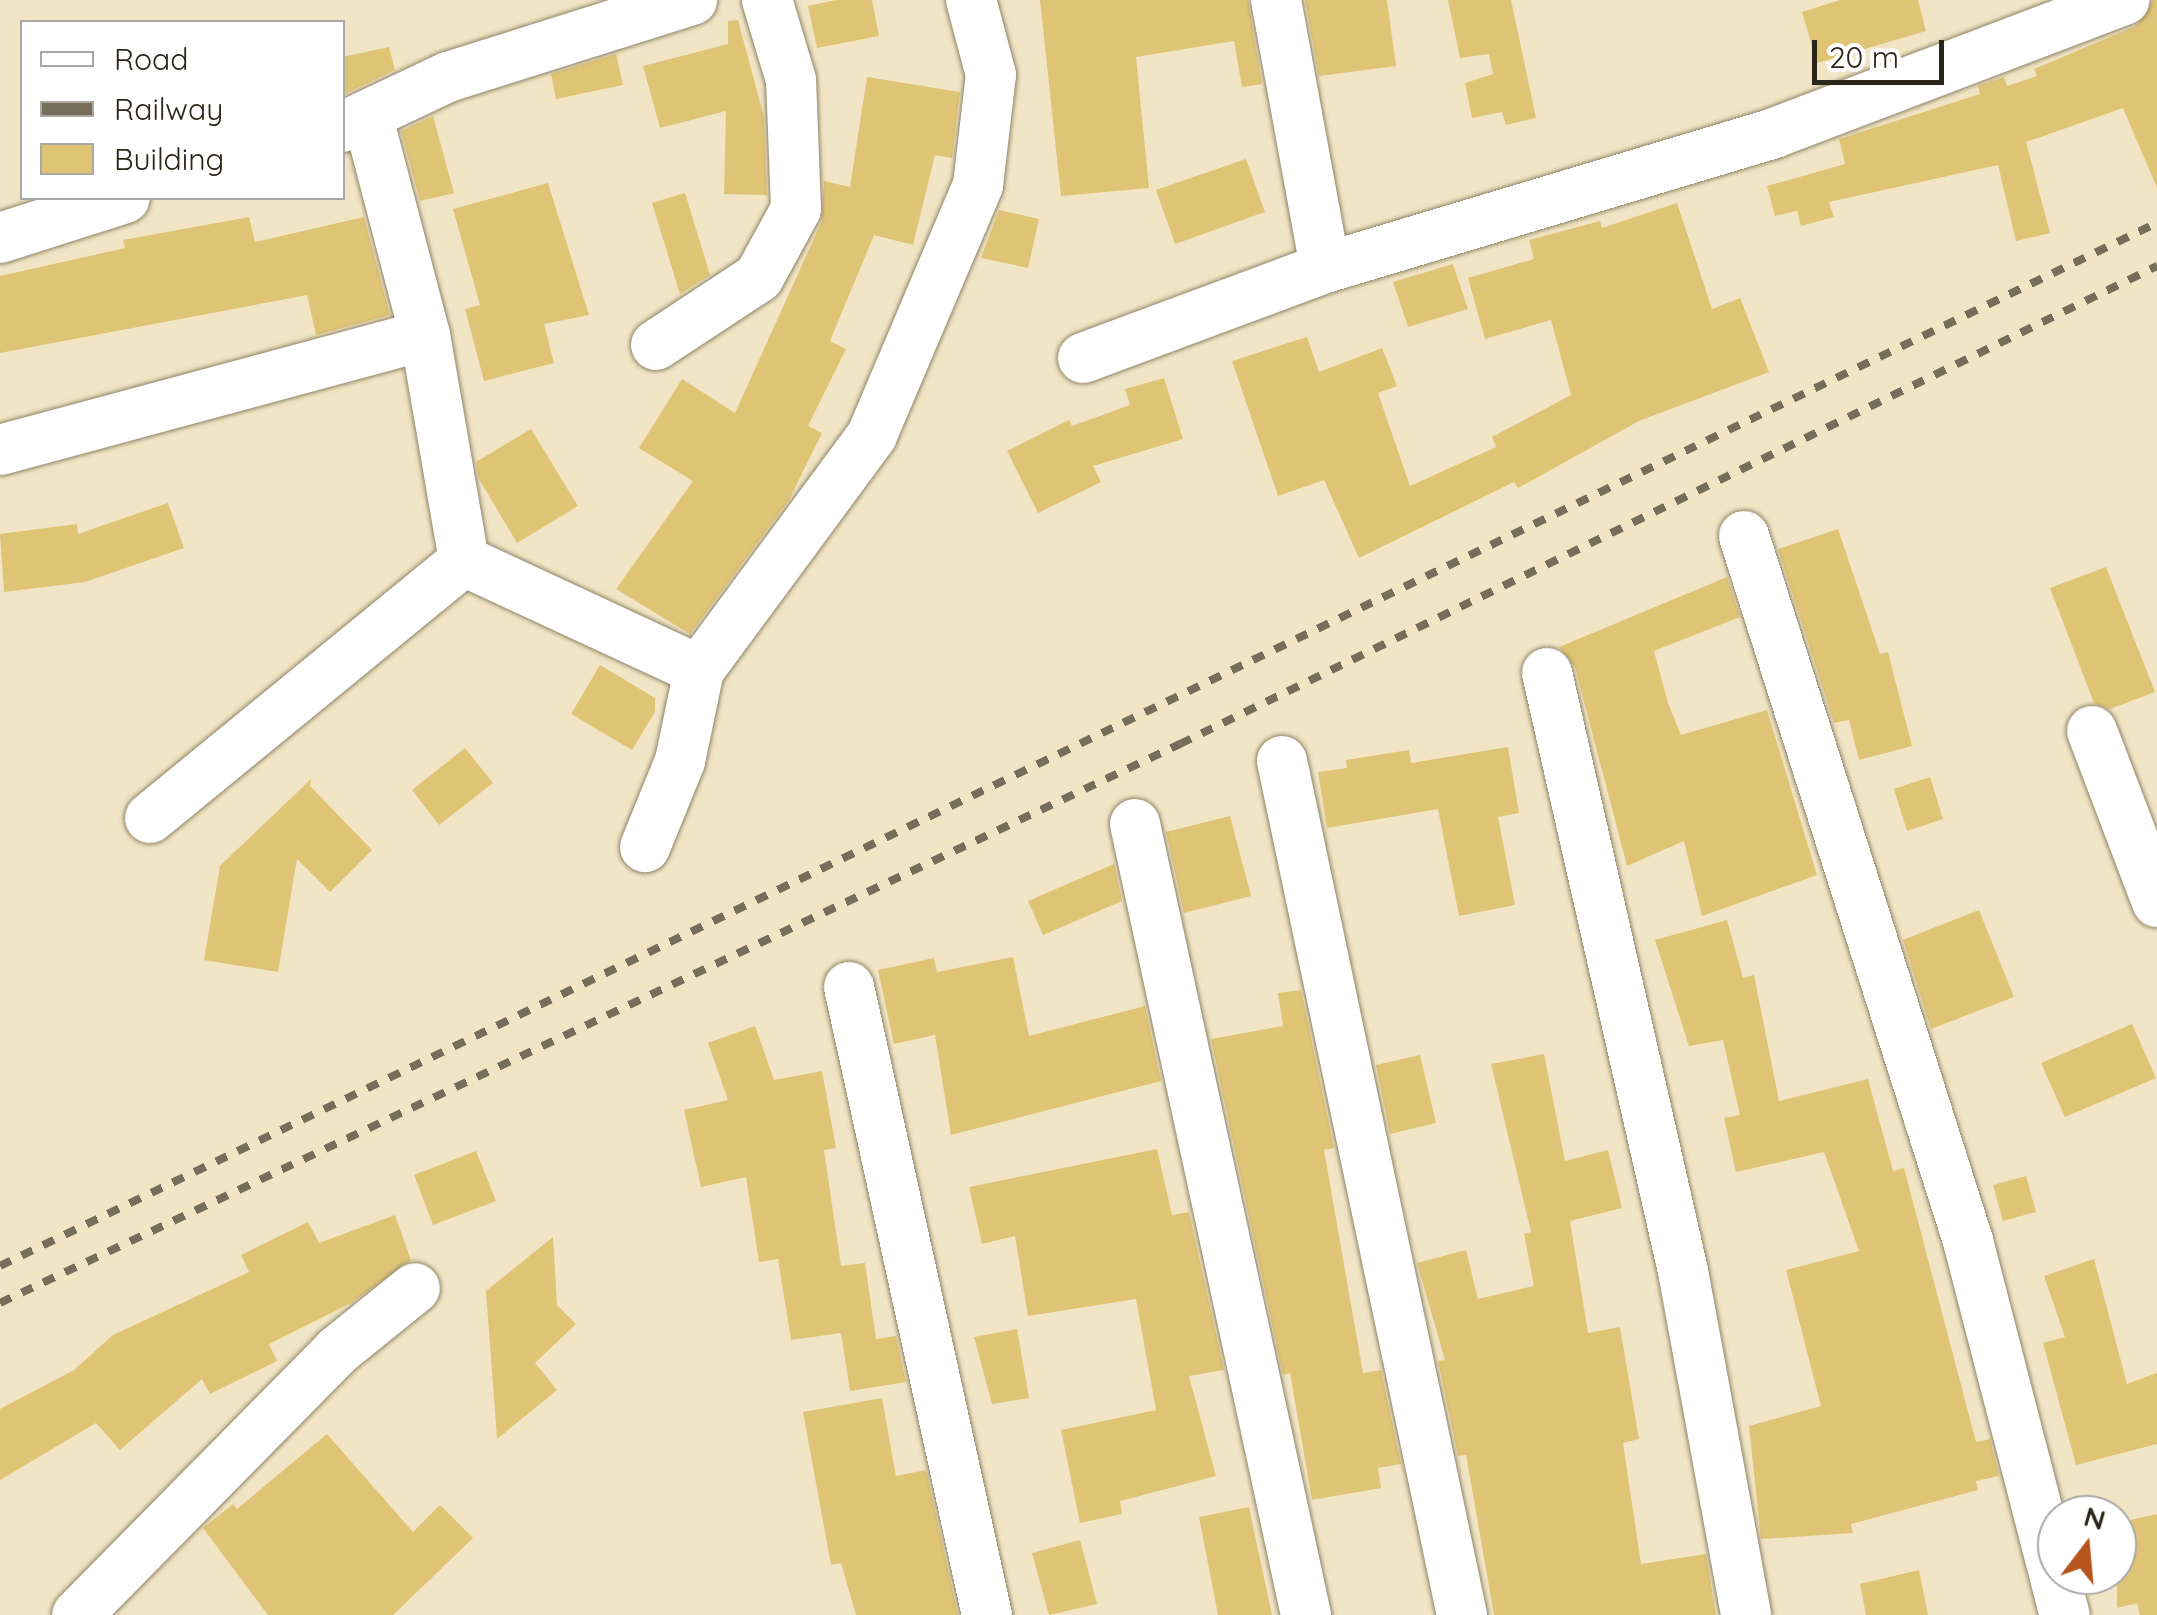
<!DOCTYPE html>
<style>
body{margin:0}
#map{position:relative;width:2157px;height:1615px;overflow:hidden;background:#f1e5c5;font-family:Quicksand,sans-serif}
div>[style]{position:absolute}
.building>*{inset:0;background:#e0c476}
.roads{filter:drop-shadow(0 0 2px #8f8466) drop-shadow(0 0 2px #8f8466)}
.minor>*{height:50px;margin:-25px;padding:0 25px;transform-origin:25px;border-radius:25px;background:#fff}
.rail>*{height:8px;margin-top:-4px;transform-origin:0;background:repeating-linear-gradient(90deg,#766e5b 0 12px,transparent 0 24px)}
span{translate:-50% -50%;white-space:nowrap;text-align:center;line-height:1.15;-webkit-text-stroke:10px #fff;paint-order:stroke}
.legend{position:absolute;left:20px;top:20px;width:325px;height:180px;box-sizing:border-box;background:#fff;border:2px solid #aaa8a3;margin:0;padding:12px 18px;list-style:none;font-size:30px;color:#2b261a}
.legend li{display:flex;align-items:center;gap:20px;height:50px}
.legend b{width:50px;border:2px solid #aaa8a3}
.north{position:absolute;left:2037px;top:1495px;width:100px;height:100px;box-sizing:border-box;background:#fff;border:2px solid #aaa8a3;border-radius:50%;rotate:16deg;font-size:28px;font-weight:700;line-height:40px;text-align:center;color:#2b261a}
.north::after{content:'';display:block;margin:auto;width:35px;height:45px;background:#b8541f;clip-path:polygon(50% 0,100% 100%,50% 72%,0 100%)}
.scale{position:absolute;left:1812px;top:40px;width:132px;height:45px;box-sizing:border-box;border:5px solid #2b261a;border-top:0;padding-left:12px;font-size:30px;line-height:35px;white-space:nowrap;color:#2b261a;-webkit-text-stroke:8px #fff;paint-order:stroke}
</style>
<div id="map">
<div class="building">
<i style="clip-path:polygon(836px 0,872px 0,879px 36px,817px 48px,808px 6px)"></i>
<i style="clip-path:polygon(1040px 0,1248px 0,1262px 84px,1242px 87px,1234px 41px,1136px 57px,1149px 188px,1061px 196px)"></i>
<i style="clip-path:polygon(1305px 0,1387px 0,1396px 66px,1319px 76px)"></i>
<i style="clip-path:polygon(1448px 0,1511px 0,1536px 118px,1506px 125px,1502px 112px,1472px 118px,1465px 83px,1493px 74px,1489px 54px,1460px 58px)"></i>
<i style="clip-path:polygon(1840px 0,1918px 0,1926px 31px,1817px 63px,1802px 12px)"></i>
<i style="clip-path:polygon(2153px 0,2157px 0,2157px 188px,2123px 108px,2026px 142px,2050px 233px,2016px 241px,1998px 165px,1829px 202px,1834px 217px,1801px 226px,1797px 211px,1775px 216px,1767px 186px,1845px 164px,1839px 139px,1980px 94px,1978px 86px,2004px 77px,2007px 86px,2037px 76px,2034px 69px,2136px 26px)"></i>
<i style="clip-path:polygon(738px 20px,764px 117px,767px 195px,724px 194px,726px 111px,660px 128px,643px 66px,728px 44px,728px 21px)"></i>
<i style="clip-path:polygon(389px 47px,395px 70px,342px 95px,342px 57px)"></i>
<i style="clip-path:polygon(616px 54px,623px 85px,556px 99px,551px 74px)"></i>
<i style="clip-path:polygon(867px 77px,960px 92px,952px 158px,935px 155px,913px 245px,874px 235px,830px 341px,846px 349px,808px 426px,822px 433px,789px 500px,690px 634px,616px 589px,693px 481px,639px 448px,682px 379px,735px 413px,821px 223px,824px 181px,850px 187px)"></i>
<i style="clip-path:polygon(433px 116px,454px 193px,420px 201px,401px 131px)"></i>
<i style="clip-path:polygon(1246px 159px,1265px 212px,1175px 244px,1156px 190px)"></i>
<i style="clip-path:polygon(548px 183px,589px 315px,544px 324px,554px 363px,484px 381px,465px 309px,480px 305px,453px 209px)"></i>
<i style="clip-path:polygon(685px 193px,710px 275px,680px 294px,652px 203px)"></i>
<i style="clip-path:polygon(1677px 203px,1712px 309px,1740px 298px,1769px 372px,1639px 421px,1518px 488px,1514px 482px,1359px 558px,1324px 480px,1278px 496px,1232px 361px,1307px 337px,1319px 372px,1382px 348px,1397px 386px,1378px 393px,1410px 486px,1496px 447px,1492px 437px,1571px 395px,1551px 320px,1485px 339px,1468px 278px,1534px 259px,1529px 240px,1600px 221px,1602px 228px)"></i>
<i style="clip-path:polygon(999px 210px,1039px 219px,1028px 268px,981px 258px)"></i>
<i style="clip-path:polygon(249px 217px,255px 242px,364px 217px,390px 315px,316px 335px,307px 295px,0 353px,0 276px,125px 248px,123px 240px)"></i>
<i style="clip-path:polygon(1453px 264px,1468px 309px,1408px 327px,1393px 282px)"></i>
<i style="clip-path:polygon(1164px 378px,1183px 439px,1093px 466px,1101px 482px,1038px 513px,1007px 451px,1069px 420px,1072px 426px,1130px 405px,1125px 389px)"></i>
<i style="clip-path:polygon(531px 429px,578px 506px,517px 543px,479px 479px,476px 462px)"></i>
<i style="clip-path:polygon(168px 503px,184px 548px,85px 582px,4px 592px,0 534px,77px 524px,78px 534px)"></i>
<i style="clip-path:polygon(1838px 529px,1880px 654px,1888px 652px,1912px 746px,1859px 760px,1849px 720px,1834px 723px,1778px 549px)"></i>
<i style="clip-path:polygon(2106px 567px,2155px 692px,2110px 709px,2094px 703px,2050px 588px)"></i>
<i style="clip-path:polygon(1727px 577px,1740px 617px,1654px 651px,1668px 703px,1681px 735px,1767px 710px,1817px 875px,1702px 916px,1684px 841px,1627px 866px,1575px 667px,1559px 647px)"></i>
<i style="clip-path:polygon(600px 665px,655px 698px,655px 712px,632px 750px,571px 714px)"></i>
<i style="clip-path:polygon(1508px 747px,1519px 813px,1498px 817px,1515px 905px,1459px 916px,1438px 809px,1327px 828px,1318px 772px,1347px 768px,1346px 760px,1409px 750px,1411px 763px)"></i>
<i style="clip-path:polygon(465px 748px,493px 783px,439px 825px,412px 790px)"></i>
<i style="clip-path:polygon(1930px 777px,1943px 819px,1907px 831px,1894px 789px)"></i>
<i style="clip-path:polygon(311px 779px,310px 786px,372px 850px,330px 892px,297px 859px,278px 972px,204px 960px,220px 866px)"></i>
<i style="clip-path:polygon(1230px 816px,1251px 896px,1184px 913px,1166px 832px)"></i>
<i style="clip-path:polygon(1114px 864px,1122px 901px,1043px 935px,1028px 901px)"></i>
<i style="clip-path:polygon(1979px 910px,2014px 997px,1931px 1029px,1903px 940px)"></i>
<i style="clip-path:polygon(1727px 920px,1743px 978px,1754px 975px,1779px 1101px,1868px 1079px,1893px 1171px,1904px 1168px,1976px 1442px,1990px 1439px,1999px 1476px,1976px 1481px,1978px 1490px,1851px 1524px,1853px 1533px,1761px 1539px,1749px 1426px,1821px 1406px,1786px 1270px,1859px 1251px,1824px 1152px,1736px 1172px,1724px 1118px,1740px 1115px,1723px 1040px,1689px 1046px,1655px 940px)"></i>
<i style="clip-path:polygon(1013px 957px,1029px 1036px,1145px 1006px,1161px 1081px,951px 1135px,935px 1035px,894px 1044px,878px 970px,934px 958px,937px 972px)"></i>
<i style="clip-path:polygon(1301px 990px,1334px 1148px,1324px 1150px,1363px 1373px,1381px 1370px,1401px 1464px,1378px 1468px,1381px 1488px,1312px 1500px,1290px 1373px,1283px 1375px,1211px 1039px,1283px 1026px,1278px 993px)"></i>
<i style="clip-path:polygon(2132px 1024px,2156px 1078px,2065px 1117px,2041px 1063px)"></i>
<i style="clip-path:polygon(755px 1026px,774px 1080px,822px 1071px,836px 1148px,824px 1150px,841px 1266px,865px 1263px,876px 1339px,896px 1336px,906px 1382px,850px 1391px,841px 1333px,791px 1340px,778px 1259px,759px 1262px,746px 1177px,701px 1187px,684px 1110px,728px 1100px,708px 1043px)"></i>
<i style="clip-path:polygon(1544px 1054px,1565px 1161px,1608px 1150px,1622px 1208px,1570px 1221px,1588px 1333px,1620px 1327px,1639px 1439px,1623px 1443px,1641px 1564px,1706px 1554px,1716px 1615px,1494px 1615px,1466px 1455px,1458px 1456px,1438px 1361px,1445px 1360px,1417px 1263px,1466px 1250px,1478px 1299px,1534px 1286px,1524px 1234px,1531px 1232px,1491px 1064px)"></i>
<i style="clip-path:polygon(1420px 1055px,1436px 1123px,1390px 1134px,1376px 1065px)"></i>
<i style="clip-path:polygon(1157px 1149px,1172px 1215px,1189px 1212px,1224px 1370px,1189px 1376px,1216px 1476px,1120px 1501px,1122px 1514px,1080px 1523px,1061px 1430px,1156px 1410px,1136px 1299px,1028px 1316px,1015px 1236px,982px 1244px,969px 1187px)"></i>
<i style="clip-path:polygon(476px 1151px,496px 1201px,433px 1225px,414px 1175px)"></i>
<i style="clip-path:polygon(2026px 1176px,2036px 1212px,2003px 1221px,1993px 1185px)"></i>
<i style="clip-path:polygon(395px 1215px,411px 1260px,351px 1303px,269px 1344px,277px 1361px,210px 1394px,202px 1379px,120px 1450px,96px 1423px,0 1480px,0 1409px,74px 1370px,113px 1335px,249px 1272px,241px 1255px,308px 1222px,319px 1243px)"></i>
<i style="clip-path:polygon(553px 1237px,557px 1305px,576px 1324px,535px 1363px,557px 1390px,497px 1439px,486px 1291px)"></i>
<i style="clip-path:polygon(2094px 1259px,2127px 1384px,2157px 1373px,2157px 1444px,2076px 1465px,2043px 1343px,2065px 1337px,2044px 1276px)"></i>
<i style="clip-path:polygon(1017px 1329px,1029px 1398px,992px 1404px,974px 1337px)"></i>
<i style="clip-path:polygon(882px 1398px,896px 1476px,926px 1470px,958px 1615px,856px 1615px,841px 1563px,831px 1565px,803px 1412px)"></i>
<i style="clip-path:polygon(327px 1434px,413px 1532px,440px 1505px,473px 1538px,393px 1615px,268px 1615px,203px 1528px,233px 1504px,237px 1509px)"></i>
<i style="clip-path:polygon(1249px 1507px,1272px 1615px,1218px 1615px,1199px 1517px)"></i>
<i style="clip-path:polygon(2157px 1514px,2157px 1615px,2140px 1615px,2137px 1603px,2117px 1608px,2117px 1565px,2126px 1562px,2117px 1523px)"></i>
<i style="clip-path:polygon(1080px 1540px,1097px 1604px,1049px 1615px,1032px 1553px)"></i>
<i style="clip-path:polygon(1919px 1570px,1928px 1615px,1866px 1615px,1860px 1584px)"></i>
</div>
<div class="roads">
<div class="minor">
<i style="left:1276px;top:0;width:272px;rotate:79.6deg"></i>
<i style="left:368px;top:118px;width:224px;rotate:75.3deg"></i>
<i style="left:425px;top:335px;width:229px;rotate:80.2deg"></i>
<i style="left:464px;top:561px;width:259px;rotate:24.9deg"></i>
<i style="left:699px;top:670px;width:93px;rotate:101.8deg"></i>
<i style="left:680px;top:761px;width:93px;rotate:112.1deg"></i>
<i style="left:342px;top:127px;width:117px;rotate:-25.3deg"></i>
<i style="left:448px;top:77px;width:256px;rotate:-17.5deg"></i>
<i style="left:0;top:238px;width:131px;rotate:-17.7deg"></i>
<i style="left:656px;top:345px;width:123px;rotate:-33.4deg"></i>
<i style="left:759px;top:277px;width:77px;rotate:-61.4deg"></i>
<i style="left:796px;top:209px;width:129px;rotate:-92.2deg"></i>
<i style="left:791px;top:80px;width:84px;rotate:-106.7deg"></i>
<i style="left:1083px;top:358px;width:258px;rotate:-20.4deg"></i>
<i style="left:1325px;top:268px;width:469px;rotate:-16.7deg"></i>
<i style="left:1774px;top:133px;width:375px;rotate:-20.8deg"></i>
<i style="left:0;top:450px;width:440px;rotate:-15.1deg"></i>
<i style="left:1744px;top:536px;width:740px;rotate:72.37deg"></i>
<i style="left:1968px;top:1241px;width:386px;rotate:75.5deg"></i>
<i style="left:699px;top:670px;width:292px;rotate:-53.6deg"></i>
<i style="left:872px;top:435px;width:272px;rotate:-67deg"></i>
<i style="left:978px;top:185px;width:111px;rotate:-83.3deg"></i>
<i style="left:991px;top:75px;width:78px;rotate:-104.9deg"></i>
<i style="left:1547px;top:673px;width:613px;rotate:77.19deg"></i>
<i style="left:1683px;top:1271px;width:350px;rotate:79.6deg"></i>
<i style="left:2092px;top:731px;width:183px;rotate:69.2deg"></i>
<i style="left:1282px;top:761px;width:873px;rotate:78.1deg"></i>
<i style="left:150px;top:818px;width:406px;rotate:-39.3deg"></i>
<i style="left:1135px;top:824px;width:809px;rotate:77.8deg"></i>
<i style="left:849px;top:987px;width:643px;rotate:77.61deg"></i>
<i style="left:77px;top:1615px;width:371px;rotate:-45.4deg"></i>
<i style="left:337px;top:1351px;width:100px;rotate:-38.9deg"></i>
</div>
</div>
<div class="rail">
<i style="left:0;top:1266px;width:2396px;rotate:-25.81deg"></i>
<i style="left:0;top:1303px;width:1306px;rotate:-25.35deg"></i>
<i style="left:1180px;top:744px;width:1088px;rotate:-26.07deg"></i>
</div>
<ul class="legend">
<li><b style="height:12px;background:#fff"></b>Road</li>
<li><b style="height:12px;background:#766e5b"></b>Railway</li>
<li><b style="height:28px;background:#e0c476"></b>Building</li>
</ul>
<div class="north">N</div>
<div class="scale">20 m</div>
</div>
